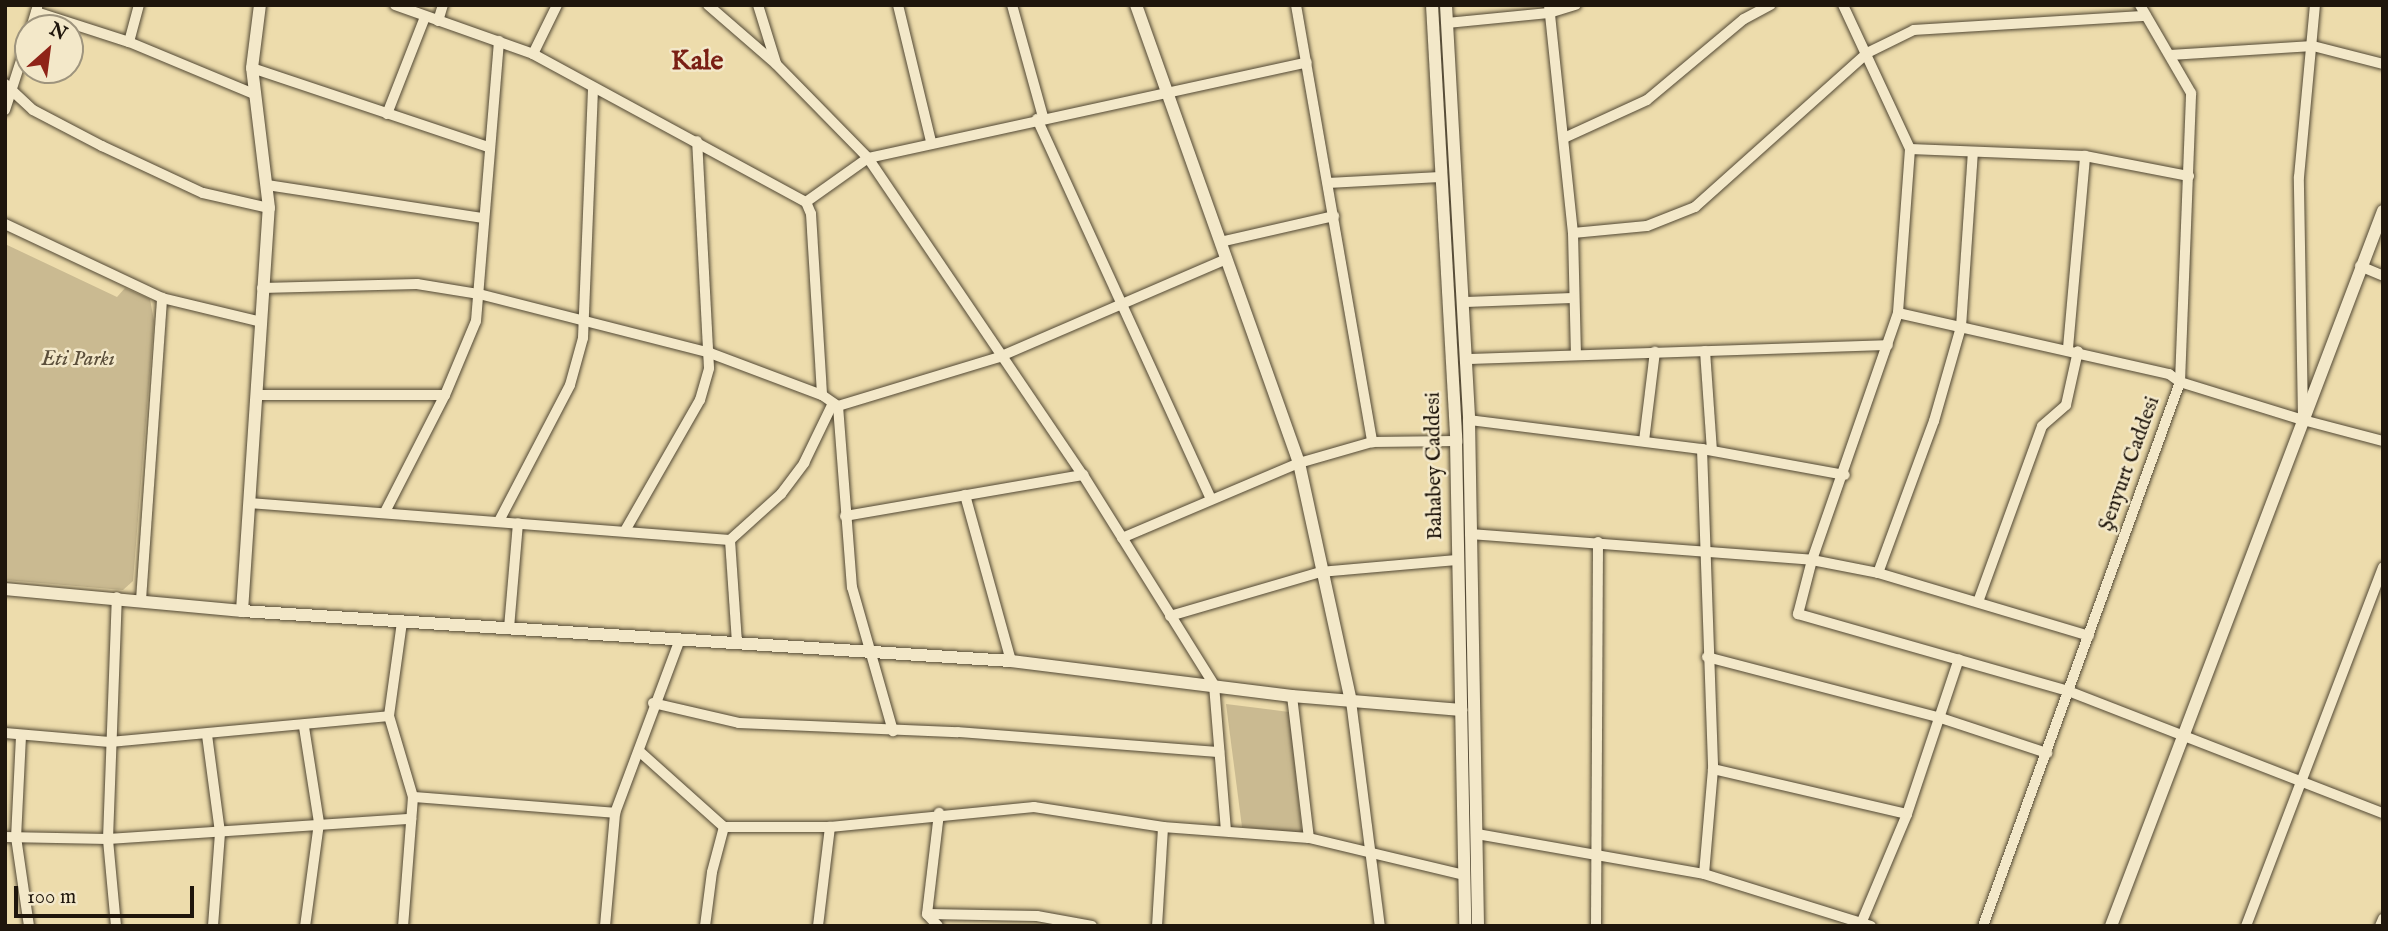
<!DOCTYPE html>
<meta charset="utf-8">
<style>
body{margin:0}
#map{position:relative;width:2388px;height:931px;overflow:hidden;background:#eddcac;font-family:"IM FELL English",serif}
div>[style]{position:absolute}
.green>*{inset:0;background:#caba91}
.roads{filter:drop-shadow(0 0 2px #524834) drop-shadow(0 0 2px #524834)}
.minor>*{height:10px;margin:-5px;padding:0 5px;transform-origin:5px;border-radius:5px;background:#f3e8c9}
.tertiary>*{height:12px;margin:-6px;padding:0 6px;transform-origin:6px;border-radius:6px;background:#f3e8c9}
span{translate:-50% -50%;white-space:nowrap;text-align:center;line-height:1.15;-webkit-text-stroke:5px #f3e8c9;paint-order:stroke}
.park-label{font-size:21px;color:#5b4f3b;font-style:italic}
.street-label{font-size:21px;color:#1f160c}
.district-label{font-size:28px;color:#7a1f14;font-weight:700}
.frame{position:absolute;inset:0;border:7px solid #1f160c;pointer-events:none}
.north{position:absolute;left:14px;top:14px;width:70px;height:70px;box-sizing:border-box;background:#f3e8c9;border:2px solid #9e947d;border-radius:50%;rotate:28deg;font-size:19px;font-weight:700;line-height:28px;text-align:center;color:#1f160c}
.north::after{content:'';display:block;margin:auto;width:24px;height:32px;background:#8f2418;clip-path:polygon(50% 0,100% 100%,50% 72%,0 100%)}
.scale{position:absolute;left:14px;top:886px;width:180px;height:32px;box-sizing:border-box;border:4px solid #1f160c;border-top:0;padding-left:9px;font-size:21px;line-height:24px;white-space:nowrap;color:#1f160c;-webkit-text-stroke:5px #f3e8c9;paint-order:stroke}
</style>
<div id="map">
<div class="green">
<i style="clip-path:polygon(5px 244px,117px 297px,125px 288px,150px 299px,154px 321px,133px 581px,123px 590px,5px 580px)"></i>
<i style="clip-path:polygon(1226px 704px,1289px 712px,1302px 833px,1242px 827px)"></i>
</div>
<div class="roads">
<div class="minor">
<i style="left:395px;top:5px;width:146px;rotate:19.5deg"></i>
<i style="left:533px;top:54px;width:311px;rotate:28.5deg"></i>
<i style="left:806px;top:202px;width:13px;rotate:67deg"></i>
<i style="left:811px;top:214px;width:181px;rotate:86.5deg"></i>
<i style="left:708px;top:5px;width:90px;rotate:40.9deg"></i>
<i style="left:776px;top:64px;width:132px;rotate:45.6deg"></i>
<i style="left:868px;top:158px;width:383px;rotate:55.9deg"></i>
<i style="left:1083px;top:475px;width:248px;rotate:58deg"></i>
<i style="left:1214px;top:685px;width:145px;rotate:85.3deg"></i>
<i style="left:758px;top:5px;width:61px;rotate:72.8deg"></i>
<i style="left:898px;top:5px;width:140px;rotate:76.4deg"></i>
<i style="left:1012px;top:5px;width:116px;rotate:74.5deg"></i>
<i style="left:1296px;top:5px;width:444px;rotate:80.1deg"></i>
<i style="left:1549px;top:5px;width:229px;rotate:84deg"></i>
<i style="left:1573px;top:233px;width:121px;rotate:88.6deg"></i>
<i style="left:1843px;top:5px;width:159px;rotate:65deg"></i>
<i style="left:1910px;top:149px;width:164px;rotate:94.2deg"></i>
<i style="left:1898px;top:313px;width:262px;rotate:109.2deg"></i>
<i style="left:1812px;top:560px;width:56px;rotate:104.5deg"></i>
<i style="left:1798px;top:614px;width:281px;rotate:15.9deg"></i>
<i style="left:2068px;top:691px;width:338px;rotate:21.2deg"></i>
<i style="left:36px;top:12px;width:98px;rotate:17.9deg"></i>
<i style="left:129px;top:42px;width:135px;rotate:22.6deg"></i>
<i style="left:438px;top:21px;width:17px;rotate:-73deg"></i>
<i style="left:1447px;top:23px;width:102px;rotate:-5.6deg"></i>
<i style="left:1549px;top:13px;width:28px;rotate:-17deg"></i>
<i style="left:31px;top:28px;width:21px;rotate:-73deg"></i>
<i style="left:129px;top:42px;width:38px;rotate:-75deg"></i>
<i style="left:533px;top:54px;width:55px;rotate:-63.9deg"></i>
<i style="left:2170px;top:55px;width:143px;rotate:-3.6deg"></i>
<i style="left:2313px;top:46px;width:72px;rotate:14.4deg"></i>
<i style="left:252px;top:68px;width:249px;rotate:18.5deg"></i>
<i style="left:5px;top:84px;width:38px;rotate:43deg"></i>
<i style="left:33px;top:110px;width:78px;rotate:27.6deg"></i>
<i style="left:102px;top:146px;width:111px;rotate:25deg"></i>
<i style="left:203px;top:193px;width:68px;rotate:12.8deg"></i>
<i style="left:5px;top:110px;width:75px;rotate:-72.1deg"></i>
<i style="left:387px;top:114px;width:104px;rotate:-68.6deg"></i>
<i style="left:1037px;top:119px;width:418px;rotate:65.4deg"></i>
<i style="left:1564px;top:138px;width:91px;rotate:-24.6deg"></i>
<i style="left:1647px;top:100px;width:126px;rotate:-39.9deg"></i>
<i style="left:1744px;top:19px;width:30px;rotate:-28deg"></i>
<i style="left:1910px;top:149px;width:175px;rotate:2.3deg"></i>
<i style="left:2085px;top:156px;width:106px;rotate:10.9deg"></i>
<i style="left:1328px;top:183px;width:112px;rotate:-3.1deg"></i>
<i style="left:267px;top:185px;width:219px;rotate:8.7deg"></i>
<i style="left:806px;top:202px;width:76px;rotate:-35.4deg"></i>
<i style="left:868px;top:158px;width:449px;rotate:-12.3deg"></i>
<i style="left:5px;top:224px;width:174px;rotate:25.2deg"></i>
<i style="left:162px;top:298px;width:102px;rotate:13.6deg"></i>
<i style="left:1573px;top:233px;width:74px;rotate:-5.4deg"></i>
<i style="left:1647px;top:226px;width:52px;rotate:-21.6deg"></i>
<i style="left:1695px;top:207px;width:231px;rotate:-41.8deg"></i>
<i style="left:1867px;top:53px;width:52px;rotate:-26.1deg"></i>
<i style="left:1914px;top:30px;width:232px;rotate:-3.5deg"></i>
<i style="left:1220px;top:242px;width:117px;rotate:-12.8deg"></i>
<i style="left:2360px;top:266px;width:25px;rotate:23deg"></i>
<i style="left:262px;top:288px;width:155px;rotate:-1.5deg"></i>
<i style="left:417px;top:284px;width:63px;rotate:9.2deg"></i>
<i style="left:479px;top:294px;width:238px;rotate:14.3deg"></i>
<i style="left:710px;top:353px;width:120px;rotate:20.6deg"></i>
<i style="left:822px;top:395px;width:19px;rotate:35deg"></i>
<i style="left:838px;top:406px;width:168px;rotate:-16.9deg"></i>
<i style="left:999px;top:357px;width:248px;rotate:-23.3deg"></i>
<i style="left:1464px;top:302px;width:110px;rotate:-2.1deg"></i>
<i style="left:1898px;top:313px;width:278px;rotate:12.7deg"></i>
<i style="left:2169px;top:374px;width:14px;rotate:36deg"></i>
<i style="left:2180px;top:382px;width:129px;rotate:17.2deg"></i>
<i style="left:2303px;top:420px;width:83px;rotate:14.7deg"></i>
<i style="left:2068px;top:348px;width:193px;rotate:-84.9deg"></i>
<i style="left:1705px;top:351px;width:99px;rotate:86deg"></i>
<i style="left:1467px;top:359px;width:421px;rotate:-1.9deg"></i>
<i style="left:256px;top:395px;width:189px"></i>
<i style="left:838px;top:406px;width:182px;rotate:85.6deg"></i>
<i style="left:852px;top:587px;width:150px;rotate:74.1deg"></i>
<i style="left:2303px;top:418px;width:241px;rotate:-91deg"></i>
<i style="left:2299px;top:177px;width:173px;rotate:-84.7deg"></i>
<i style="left:1469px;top:420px;width:235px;rotate:7.1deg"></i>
<i style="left:1702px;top:449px;width:145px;rotate:10.3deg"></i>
<i style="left:1644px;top:441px;width:90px;rotate:-83deg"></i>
<i style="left:1702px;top:449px;width:320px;rotate:88deg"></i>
<i style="left:1713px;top:769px;width:105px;rotate:94.9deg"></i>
<i style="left:965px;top:495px;width:172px;rotate:74.5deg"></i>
<i style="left:249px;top:503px;width:482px;rotate:4.4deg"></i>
<i style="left:730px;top:540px;width:69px;rotate:-42deg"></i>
<i style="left:781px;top:494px;width:39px;rotate:-53deg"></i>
<i style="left:804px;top:463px;width:64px;rotate:-64.2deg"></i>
<i style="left:385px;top:512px;width:131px;rotate:-62.9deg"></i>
<i style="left:445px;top:395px;width:80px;rotate:-67.3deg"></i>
<i style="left:476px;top:321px;width:281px;rotate:-85.3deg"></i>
<i style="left:845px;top:516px;width:242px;rotate:-9.8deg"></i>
<i style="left:499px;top:521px;width:153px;rotate:-62.4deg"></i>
<i style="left:570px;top:385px;width:49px;rotate:-74.5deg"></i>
<i style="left:583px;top:338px;width:250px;rotate:-87.7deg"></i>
<i style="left:626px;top:529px;width:149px;rotate:-60.2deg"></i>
<i style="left:700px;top:400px;width:33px;rotate:-74deg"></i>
<i style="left:709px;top:368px;width:227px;rotate:-93deg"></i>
<i style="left:1470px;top:534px;width:343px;rotate:4.3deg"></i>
<i style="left:1812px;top:560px;width:67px;rotate:11.1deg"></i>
<i style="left:1878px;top:573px;width:220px;rotate:16.6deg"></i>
<i style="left:1122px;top:538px;width:192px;rotate:-23deg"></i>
<i style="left:1299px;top:463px;width:76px;rotate:-16deg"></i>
<i style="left:1372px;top:442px;width:84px;rotate:-0.7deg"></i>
<i style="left:730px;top:540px;width:102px;rotate:86.1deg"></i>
<i style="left:1878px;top:573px;width:162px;rotate:-69.8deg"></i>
<i style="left:1934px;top:421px;width:98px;rotate:-74deg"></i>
<i style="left:1961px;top:327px;width:175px;rotate:-86.1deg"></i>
<i style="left:141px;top:600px;width:303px;rotate:-86deg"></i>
<i style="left:1978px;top:602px;width:187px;rotate:-70deg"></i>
<i style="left:2042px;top:426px;width:32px;rotate:-41deg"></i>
<i style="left:2066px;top:405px;width:55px;rotate:-77.5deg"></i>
<i style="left:1170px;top:616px;width:156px;rotate:-16.3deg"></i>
<i style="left:1320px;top:572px;width:137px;rotate:-5deg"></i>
<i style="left:402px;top:622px;width:95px;rotate:97.9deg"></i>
<i style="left:389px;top:716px;width:84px;rotate:73.5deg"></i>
<i style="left:413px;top:797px;width:129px;rotate:94.4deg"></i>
<i style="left:509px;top:628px;width:105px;rotate:-85.1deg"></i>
<i style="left:1707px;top:657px;width:242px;rotate:14.6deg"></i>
<i style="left:1941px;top:718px;width:112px;rotate:18.3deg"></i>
<i style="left:1292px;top:696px;width:143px;rotate:83.2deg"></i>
<i style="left:1351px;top:701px;width:227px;rotate:82.7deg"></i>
<i style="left:653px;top:703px;width:88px;rotate:13.1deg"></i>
<i style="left:739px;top:723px;width:219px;rotate:2.4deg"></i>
<i style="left:958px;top:732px;width:262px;rotate:4.4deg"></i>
<i style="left:304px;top:727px;width:97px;rotate:81.1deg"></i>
<i style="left:319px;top:823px;width:104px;rotate:97.7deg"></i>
<i style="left:5px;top:733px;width:105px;rotate:4.9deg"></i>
<i style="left:110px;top:742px;width:280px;rotate:-5.3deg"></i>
<i style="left:207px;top:735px;width:99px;rotate:82.4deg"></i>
<i style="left:220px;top:833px;width:93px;rotate:94.3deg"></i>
<i style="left:21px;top:736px;width:101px;rotate:92.8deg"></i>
<i style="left:16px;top:837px;width:90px;rotate:81.7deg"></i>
<i style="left:639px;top:751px;width:114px;rotate:41.8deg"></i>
<i style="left:724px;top:827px;width:106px"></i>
<i style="left:830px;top:827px;width:205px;rotate:-5.6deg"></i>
<i style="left:1034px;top:807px;width:131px;rotate:8.8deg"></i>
<i style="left:1163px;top:827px;width:146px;rotate:4.3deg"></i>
<i style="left:1309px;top:838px;width:159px;rotate:13.4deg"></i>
<i style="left:1713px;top:769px;width:199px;rotate:13.1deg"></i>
<i style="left:413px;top:797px;width:203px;rotate:4.5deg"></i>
<i style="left:1477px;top:834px;width:230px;rotate:10deg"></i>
<i style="left:1704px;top:874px;width:175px;rotate:17.3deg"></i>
<i style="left:5px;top:837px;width:103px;rotate:1.1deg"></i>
<i style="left:108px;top:839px;width:304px;rotate:-3.8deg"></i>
<i style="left:927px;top:914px;width:110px;rotate:1deg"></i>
<i style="left:1037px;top:916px;width:56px;rotate:10.3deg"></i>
<i style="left:116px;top:926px;width:87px;rotate:-95.3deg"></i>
<i style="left:108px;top:839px;width:242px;rotate:-87.9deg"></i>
<i style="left:605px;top:926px;width:113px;rotate:-84.9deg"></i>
<i style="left:615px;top:813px;width:186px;rotate:-69.5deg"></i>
<i style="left:705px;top:926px;width:54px;rotate:-82.6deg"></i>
<i style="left:712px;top:872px;width:47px;rotate:-75.1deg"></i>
<i style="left:818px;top:926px;width:100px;rotate:-83.1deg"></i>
<i style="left:938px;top:926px;width:16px;rotate:-133deg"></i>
<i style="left:927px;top:914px;width:102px;rotate:-83.2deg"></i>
<i style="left:1157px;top:926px;width:99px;rotate:-86.5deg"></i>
<i style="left:1596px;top:926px;width:384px;rotate:-89.7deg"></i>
<i style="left:1860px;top:926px;width:121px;rotate:-67.2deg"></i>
<i style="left:1907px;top:814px;width:163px;rotate:-71.5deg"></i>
<i style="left:1983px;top:926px;width:579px;rotate:-70.09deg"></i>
<i style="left:2180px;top:382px;width:289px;rotate:-87.8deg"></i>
<i style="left:2191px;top:93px;width:102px;rotate:-120.1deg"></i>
<i style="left:2246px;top:926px;width:384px;rotate:-69.1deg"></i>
<i style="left:2380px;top:926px;width:8px;rotate:-67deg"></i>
</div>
<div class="tertiary">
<i style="left:1136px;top:5px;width:486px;rotate:70.4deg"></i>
<i style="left:1299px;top:463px;width:244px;rotate:77.7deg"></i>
<i style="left:1432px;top:5px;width:437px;rotate:86.8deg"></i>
<i style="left:1456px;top:441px;width:485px;rotate:88.9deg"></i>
<i style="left:1446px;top:5px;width:416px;rotate:86.8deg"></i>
<i style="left:1469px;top:420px;width:506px;rotate:88.98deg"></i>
<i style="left:5px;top:589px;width:238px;rotate:5.3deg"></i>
<i style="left:242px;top:611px;width:771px;rotate:3.72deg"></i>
<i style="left:1011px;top:661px;width:283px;rotate:7.1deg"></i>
<i style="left:1292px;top:696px;width:170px;rotate:4.7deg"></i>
<i style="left:242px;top:611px;width:404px;rotate:-86.2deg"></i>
<i style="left:269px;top:208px;width:141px;rotate:-96.9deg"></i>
<i style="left:252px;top:68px;width:64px;rotate:-82.8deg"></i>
<i style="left:2111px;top:926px;width:765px;rotate:-69.17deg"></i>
</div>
</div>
<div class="park-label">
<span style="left:78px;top:360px">Eti Parkı</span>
</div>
<div class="street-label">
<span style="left:2130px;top:464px;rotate:-70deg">Şenyurt Caddesi</span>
<span style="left:1435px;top:466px;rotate:-91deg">Bahabey Caddesi</span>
</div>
<div class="district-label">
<span style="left:697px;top:62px">Kale</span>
</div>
<div class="frame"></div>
<div class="north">N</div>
<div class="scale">100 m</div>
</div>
